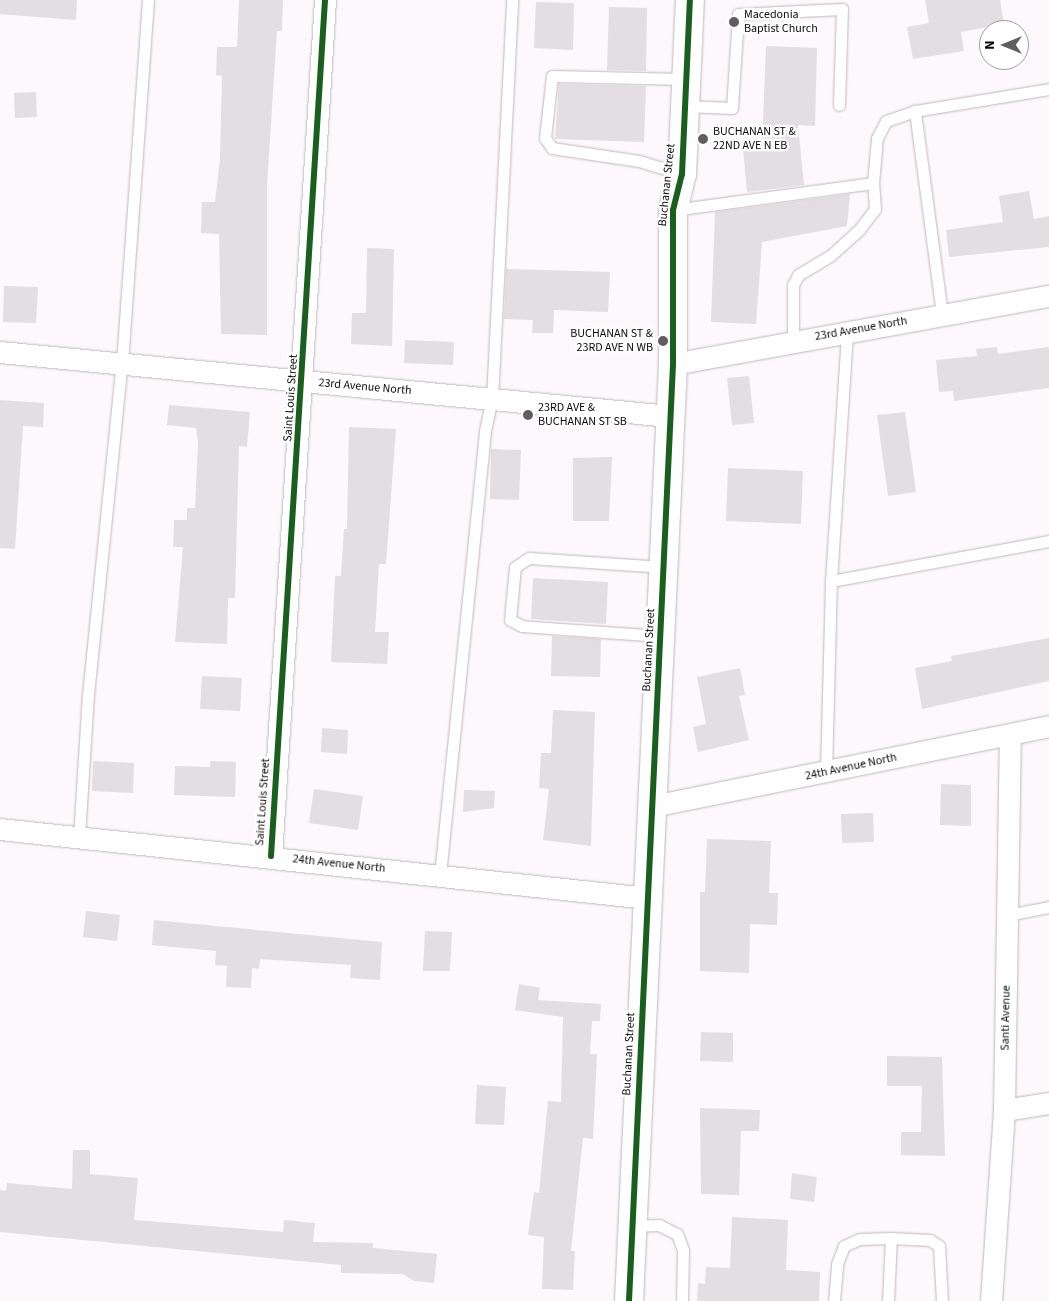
<!DOCTYPE html>
<style>
body{margin:0}
#map{position:relative;width:1049px;height:1301px;overflow:hidden;background:#fdf8fb;font-family:"Source Sans 3",sans-serif}
div>[style]{position:absolute}
.building>*{inset:0;background:#e3dee1}
.roads{filter:drop-shadow(0 0 1px #bdb8bb) drop-shadow(0 0 1px #bdb8bb)}
.lane>*{height:11px;margin:-5.5px;padding:0 5.5px;transform-origin:5.5px;border-radius:5.5px;background:#fffefe}
.street>*{height:21px;margin:-10.5px;padding:0 10.5px;transform-origin:10.5px;border-radius:10.5px;background:#fffefe}
.secondary>*{height:28px;margin:-14px;padding:0 14px;transform-origin:14px;border-radius:14px;background:#fffefe}
.cycleway>*{height:6px;margin:-3px;padding:0 3px;transform-origin:3px;border-radius:3px;background:#1b5e20}
.dots>*{width:14px;height:14px;translate:-50% -50%;box-sizing:border-box;border:2px solid #fff;border-radius:50%}
span{translate:-50% -50%;white-space:nowrap;text-align:center;line-height:1.15;-webkit-text-stroke:4.5px #fff;paint-order:stroke}
.poi-label{font-size:12px;color:#0e0a0d}
.left{translate:0 -50%;text-align:left}
.right{translate:-100% -50%;text-align:right}
.street-label{font-size:12px;color:#0e0a0d}
.north{position:absolute;left:979px;top:20px;width:50px;height:50px;box-sizing:border-box;background:#fff;border:1px solid #9f9d9e;border-radius:50%;rotate:270deg;font-size:14px;font-weight:700;line-height:20px;text-align:center;color:#0e0a0d}
.north::after{content:'';display:block;margin:auto;width:18px;height:22px;background:#625d60;clip-path:polygon(50% 0,100% 100%,50% 72%,0 100%)}
</style>
<div id="map">
<div class="building">
<i style="clip-path:polygon(0 0,77px 0,76px 20px,0 14px)"></i>
<i style="clip-path:polygon(239px 0,283px 0,282px 31px,277px 31px,267px 185px,267px 335px,221px 334px,219px 234px,201px 233px,202px 202px,215px 202px,220px 159px,222px 76px,216px 75px,217px 47px,237px 47px)"></i>
<i style="clip-path:polygon(925px 0,1000px 0,1004px 24px,961px 32px,964px 51px,913px 59px,907px 27px,929px 23px)"></i>
<i style="clip-path:polygon(536px 2px,574px 3px,573px 50px,534px 48px)"></i>
<i style="clip-path:polygon(609px 7px,647px 8px,646px 71px,607px 70px)"></i>
<i style="clip-path:polygon(766px 46px,817px 48px,815px 126px,798px 125px,804px 185px,747px 192px,743px 148px,762px 146px)"></i>
<i style="clip-path:polygon(559px 84px,646px 86px,644px 142px,555px 139px)"></i>
<i style="clip-path:polygon(36px 92px,37px 117px,15px 118px,14px 93px)"></i>
<i style="clip-path:polygon(1029px 191px,1034px 219px,1049px 216px,1049px 247px,949px 257px,946px 230px,1003px 222px,999px 196px)"></i>
<i style="clip-path:polygon(850px 194px,847px 226px,762px 242px,756px 324px,711px 322px,715px 212px)"></i>
<i style="clip-path:polygon(367px 248px,394px 249px,392px 346px,351px 344px,352px 313px,366px 313px)"></i>
<i style="clip-path:polygon(506px 269px,610px 272px,608px 312px,554px 310px,553px 333px,532px 333px,533px 320px,504px 319px)"></i>
<i style="clip-path:polygon(4px 286px,38px 287px,36px 323px,3px 322px)"></i>
<i style="clip-path:polygon(405px 340px,454px 342px,453px 365px,404px 363px)"></i>
<i style="clip-path:polygon(997px 347px,998px 354px,1049px 347px,1049px 388px,954px 401px,953px 391px,939px 392px,936px 360px,977px 356px,976px 349px)"></i>
<i style="clip-path:polygon(749px 376px,754px 423px,732px 425px,727px 378px)"></i>
<i style="clip-path:polygon(0 400px,44px 403px,43px 427px,23px 426px,15px 549px,0 548px)"></i>
<i style="clip-path:polygon(169px 405px,250px 412px,247px 447px,239px 446px,235px 598px,228px 598px,227px 644px,175px 642px,183px 547px,173px 547px,174px 520px,187px 520px,187px 508px,195px 508px,198px 442px,196px 428px,167px 425px)"></i>
<i style="clip-path:polygon(905px 412px,916px 492px,888px 496px,877px 415px)"></i>
<i style="clip-path:polygon(349px 427px,396px 429px,386px 564px,379px 564px,375px 632px,389px 632px,387px 664px,331px 662px,335px 576px,341px 576px,344px 529px,347px 529px)"></i>
<i style="clip-path:polygon(491px 449px,521px 450px,519px 500px,490px 499px)"></i>
<i style="clip-path:polygon(612px 457px,609px 521px,573px 521px,573px 458px)"></i>
<i style="clip-path:polygon(728px 468px,803px 471px,801px 524px,726px 521px)"></i>
<i style="clip-path:polygon(533px 578px,608px 582px,606px 624px,531px 619px)"></i>
<i style="clip-path:polygon(552px 636px,601px 639px,600px 677px,551px 676px)"></i>
<i style="clip-path:polygon(1049px 638px,1049px 681px,922px 709px,915px 668px,952px 661px,951px 656px)"></i>
<i style="clip-path:polygon(740px 668px,745px 695px,739px 696px,749px 740px,698px 752px,693px 727px,706px 724px,697px 677px)"></i>
<i style="clip-path:polygon(202px 676px,242px 678px,240px 711px,200px 709px)"></i>
<i style="clip-path:polygon(553px 710px,595px 712px,591px 846px,543px 840px,549px 789px,539px 788px,541px 753px,551px 753px)"></i>
<i style="clip-path:polygon(322px 728px,348px 730px,347px 754px,321px 752px)"></i>
<i style="clip-path:polygon(93px 761px,134px 763px,133px 793px,92px 791px)"></i>
<i style="clip-path:polygon(210px 761px,236px 762px,235px 797px,174px 795px,175px 766px,210px 767px)"></i>
<i style="clip-path:polygon(941px 784px,971px 785px,971px 826px,940px 825px)"></i>
<i style="clip-path:polygon(314px 789px,363px 796px,358px 830px,309px 823px)"></i>
<i style="clip-path:polygon(464px 790px,495px 791px,494px 808px,463px 812px)"></i>
<i style="clip-path:polygon(873px 813px,874px 842px,842px 843px,841px 814px)"></i>
<i style="clip-path:polygon(707px 839px,771px 841px,769px 893px,778px 893px,777px 925px,750px 924px,749px 973px,700px 971px,700px 892px,705px 892px)"></i>
<i style="clip-path:polygon(86px 911px,120px 915px,117px 941px,83px 937px)"></i>
<i style="clip-path:polygon(154px 920px,382px 942px,380px 980px,350px 978px,351px 965px,260px 959px,259px 969px,252px 968px,251px 988px,226px 987px,227px 966px,215px 965px,216px 951px,152px 945px)"></i>
<i style="clip-path:polygon(425px 931px,452px 932px,450px 971px,423px 971px)"></i>
<i style="clip-path:polygon(519px 984px,540px 988px,538px 1000px,601px 1004px,600px 1021px,592px 1021px,590px 1054px,597px 1054px,593px 1139px,583px 1138px,571px 1251px,575px 1251px,573px 1290px,542px 1289px,544px 1237px,528px 1235px,534px 1192px,539px 1193px,548px 1101px,561px 1102px,563px 1017px,515px 1010px)"></i>
<i style="clip-path:polygon(701px 1032px,733px 1033px,733px 1062px,700px 1061px)"></i>
<i style="clip-path:polygon(887px 1056px,942px 1057px,945px 1156px,901px 1155px,901px 1132px,921px 1132px,922px 1086px,887px 1086px)"></i>
<i style="clip-path:polygon(477px 1085px,506px 1087px,504px 1125px,475px 1124px)"></i>
<i style="clip-path:polygon(700px 1108px,760px 1110px,759px 1131px,741px 1131px,739px 1195px,701px 1194px)"></i>
<i style="clip-path:polygon(73px 1150px,90px 1150px,90px 1174px,138px 1178px,134px 1220px,283px 1232px,284px 1220px,315px 1223px,313px 1242px,373px 1243px,373px 1248px,437px 1254px,434px 1283px,414px 1281px,403px 1274px,341px 1273px,341px 1265px,0 1232px,0 1190px,6px 1191px,7px 1183px,72px 1189px)"></i>
<i style="clip-path:polygon(792px 1173px,817px 1177px,814px 1202px,790px 1199px)"></i>
<i style="clip-path:polygon(732px 1217px,788px 1220px,786px 1270px,820px 1272px,819px 1301px,697px 1301px,698px 1283px,705px 1284px,706px 1267px,730px 1268px)"></i>
</div>
<div class="roads">
<div class="lane">
<i style="left:685px;top:106px;width:47px;rotate:2.4deg"></i>
<i style="left:732px;top:108px;width:94px;rotate:-86.3deg"></i>
<i style="left:738px;top:14px;width:104px;rotate:-2.8deg"></i>
<i style="left:842px;top:9px;width:96px;rotate:91.8deg"></i>
<i style="left:682px;top:174px;width:45px;rotate:-163.2deg"></i>
<i style="left:639px;top:161px;width:88px;rotate:-171.5deg"></i>
<i style="left:552px;top:148px;width:12px;rotate:-125deg"></i>
<i style="left:545px;top:138px;width:62px;rotate:-83.6deg"></i>
<i style="left:552px;top:76px;width:134px;rotate:1.3deg"></i>
<i style="left:673px;top:210px;width:202px;rotate:-7.7deg"></i>
<i style="left:873px;top:183px;width:45px;rotate:-84.9deg"></i>
<i style="left:877px;top:138px;width:19px;rotate:-62deg"></i>
<i style="left:886px;top:121px;width:31px;rotate:-19deg"></i>
<i style="left:942px;top:314px;width:205px;rotate:-97.6deg"></i>
<i style="left:915px;top:111px;width:136px;rotate:-9.3deg"></i>
<i style="left:793px;top:341px;width:56px;rotate:-90deg"></i>
<i style="left:793px;top:285px;width:11px;rotate:-63deg"></i>
<i style="left:798px;top:275px;width:37px;rotate:-31deg"></i>
<i style="left:830px;top:256px;width:39px;rotate:-42deg"></i>
<i style="left:859px;top:230px;width:26px;rotate:-53deg"></i>
<i style="left:875px;top:209px;width:26px;rotate:-94deg"></i>
<i style="left:831px;top:581px;width:222px;rotate:-10.4deg"></i>
<i style="left:660px;top:636px;width:138px;rotate:-175.9deg"></i>
<i style="left:522px;top:626px;width:13px;rotate:-153deg"></i>
<i style="left:510px;top:620px;width:53px;rotate:-84.6deg"></i>
<i style="left:515px;top:567px;width:17px;rotate:-33deg"></i>
<i style="left:529px;top:558px;width:135px;rotate:3.8deg"></i>
<i style="left:826px;top:772px;width:191px;rotate:-88.5deg"></i>
<i style="left:831px;top:581px;width:251px;rotate:-86.3deg"></i>
<i style="left:79px;top:837px;width:142px;rotate:-86.4deg"></i>
<i style="left:88px;top:695px;width:334px;rotate:-84.2deg"></i>
<i style="left:122px;top:363px;width:364px;rotate:-85.9deg"></i>
<i style="left:440px;top:875px;width:446px;rotate:-84.2deg"></i>
<i style="left:485px;top:431px;width:33px;rotate:-78deg"></i>
<i style="left:492px;top:399px;width:400px;rotate:-87.1deg"></i>
<i style="left:1007px;top:915px;width:43px;rotate:-10.8deg"></i>
<i style="left:632px;top:1226px;width:27px;rotate:-2deg"></i>
<i style="left:659px;top:1225px;width:20px;rotate:27deg"></i>
<i style="left:677px;top:1234px;width:17px;rotate:69deg"></i>
<i style="left:683px;top:1250px;width:51px;rotate:91.1deg"></i>
<i style="left:891px;top:1238px;width:39px;rotate:3deg"></i>
<i style="left:930px;top:1240px;width:11px;rotate:34deg"></i>
<i style="left:939px;top:1246px;width:55px;rotate:86.9deg"></i>
<i style="left:834px;top:1301px;width:37px;rotate:-85deg"></i>
<i style="left:837px;top:1264px;width:19px;rotate:-69deg"></i>
<i style="left:844px;top:1246px;width:17px;rotate:-24deg"></i>
<i style="left:860px;top:1239px;width:31px;rotate:-2deg"></i>
<i style="left:891px;top:1238px;width:63px;rotate:92.7deg"></i>
</div>
<div class="street">
<i style="left:0;top:352px;width:673px;rotate:5.46deg"></i>
<i style="left:673px;top:364px;width:382px;rotate:-10.3deg"></i>
<i style="left:653px;top:806px;width:404px;rotate:-11.4deg"></i>
<i style="left:0;top:829px;width:652px;rotate:6.08deg"></i>
<i style="left:271px;top:856px;width:858px;rotate:-86.39deg"></i>
<i style="left:1004px;top:1110px;width:46px;rotate:-8.8deg"></i>
<i style="left:991px;top:1301px;width:191px;rotate:-86.1deg"></i>
<i style="left:1004px;top:1110px;width:376px;rotate:-89.1deg"></i>
</div>
<div class="secondary">
<i style="left:629px;top:1301px;width:938px;rotate:-87.31deg"></i>
<i style="left:673px;top:364px;width:154px;rotate:-90deg"></i>
<i style="left:673px;top:210px;width:37px;rotate:-76deg"></i>
<i style="left:682px;top:174px;width:174px;rotate:-87.4deg"></i>
</div>
</div>
<div class="cycleway">
<i style="left:271px;top:856px;width:858px;rotate:-86.39deg"></i>
<i style="left:629px;top:1301px;width:938px;rotate:-87.31deg"></i>
<i style="left:673px;top:364px;width:154px;rotate:-90deg"></i>
<i style="left:673px;top:210px;width:37px;rotate:-76deg"></i>
<i style="left:682px;top:174px;width:174px;rotate:-87.4deg"></i>
</div>
<div class="dots">
<i style="left:734px;top:22px;background:#625d60"></i>
<i style="left:703px;top:139px;background:#625d60"></i>
<i style="left:663px;top:341px;background:#625d60"></i>
<i style="left:528px;top:415px;background:#625d60"></i>
</div>
<div class="poi-label">
<span class="left" style="left:744px;top:22px">Macedonia<br>Baptist Church</span>
<span class="left" style="left:713px;top:139px">BUCHANAN ST &amp;<br>22ND AVE N EB</span>
<span class="right" style="left:653px;top:341px">BUCHANAN ST &amp;<br>23RD AVE N WB</span>
<span class="left" style="left:538px;top:415px">23RD AVE &amp;<br>BUCHANAN ST SB</span>
</div>
<div class="street-label">
<span style="left:667px;top:185px;rotate:-84deg">Buchanan Street</span>
<span style="left:861px;top:329px;rotate:-10deg">23rd Avenue North</span>
<span style="left:365px;top:387px;rotate:5deg">23rd Avenue North</span>
<span style="left:291px;top:398px;rotate:-86deg">Saint Louis Street</span>
<span style="left:649px;top:650px;rotate:-87deg">Buchanan Street</span>
<span style="left:851px;top:767px;rotate:-12deg">24th Avenue North</span>
<span style="left:263px;top:802px;rotate:-86deg">Saint Louis Street</span>
<span style="left:339px;top:864px;rotate:6deg">24th Avenue North</span>
<span style="left:1006px;top:1018px;rotate:-89deg">Santi Avenue</span>
<span style="left:629px;top:1054px;rotate:-87deg">Buchanan Street</span>
</div>
<div class="north">N</div>
</div>
